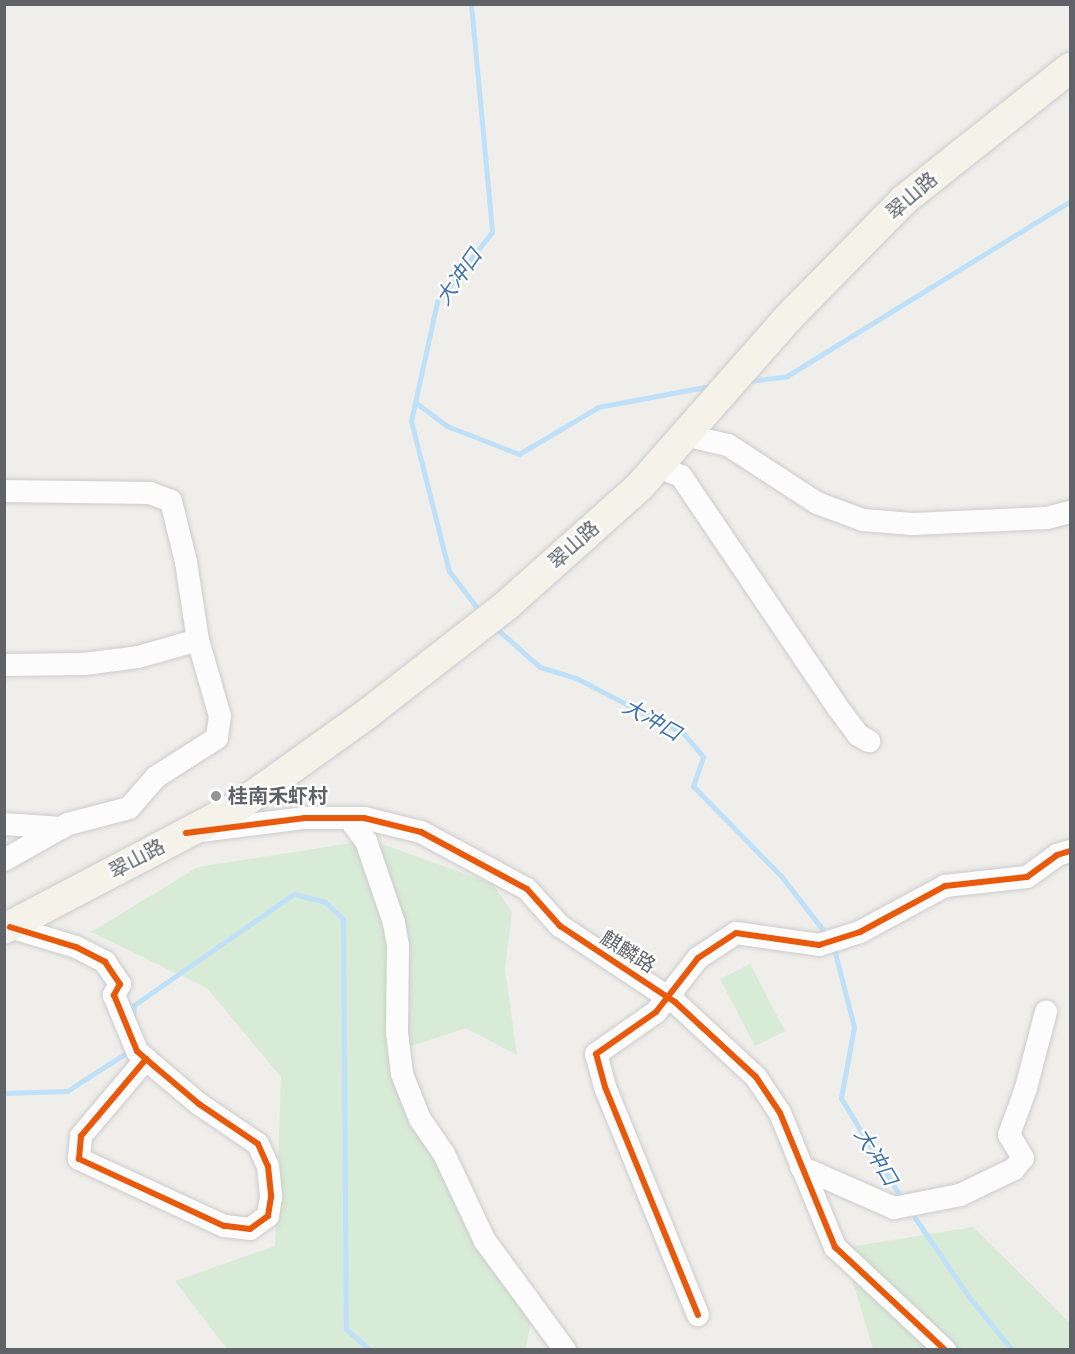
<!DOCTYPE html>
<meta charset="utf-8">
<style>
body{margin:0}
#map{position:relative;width:1075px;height:1354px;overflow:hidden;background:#efeeea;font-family:Arial,"Noto Sans SC",sans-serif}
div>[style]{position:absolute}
.green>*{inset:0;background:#d8ebd6}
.stream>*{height:5px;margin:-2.5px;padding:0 2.5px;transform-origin:2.5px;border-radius:2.5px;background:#bfe0f9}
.roads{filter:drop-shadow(0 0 2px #cbcccc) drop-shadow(0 0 2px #cbcccc)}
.minor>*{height:22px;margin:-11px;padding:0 11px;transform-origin:11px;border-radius:11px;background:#fdfcfc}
.major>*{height:30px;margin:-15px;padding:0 15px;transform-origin:15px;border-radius:15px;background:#f4f2e9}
.cycleway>*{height:6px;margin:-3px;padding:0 3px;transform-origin:3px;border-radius:3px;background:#e8590c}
.dots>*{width:16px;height:16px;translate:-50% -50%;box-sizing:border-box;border:3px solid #fff;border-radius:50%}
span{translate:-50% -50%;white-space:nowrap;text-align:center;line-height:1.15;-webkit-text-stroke:4.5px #fff;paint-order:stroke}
.street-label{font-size:20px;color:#5f6368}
.poi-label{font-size:20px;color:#5f6368;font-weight:700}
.left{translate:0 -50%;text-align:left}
.water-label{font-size:21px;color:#4174aa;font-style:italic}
.frame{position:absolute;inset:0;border:6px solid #5f6368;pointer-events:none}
</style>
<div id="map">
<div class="green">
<i style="clip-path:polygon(371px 840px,493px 884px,512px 912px,505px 969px,517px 1055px,466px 1028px,405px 1048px,484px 1247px,531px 1325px,525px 1349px,227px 1349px,175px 1281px,275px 1246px,281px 1077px,207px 988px,91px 932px,198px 867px)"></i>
<i style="clip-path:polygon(750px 964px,785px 1031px,755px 1046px,720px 979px)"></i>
<i style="clip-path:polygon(973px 1227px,1070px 1323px,1070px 1349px,873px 1349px,843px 1248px)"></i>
</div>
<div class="stream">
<i style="left:471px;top:4px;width:229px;rotate:84.7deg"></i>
<i style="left:492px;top:232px;width:89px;rotate:128.2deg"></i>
<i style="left:437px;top:302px;width:122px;rotate:102.3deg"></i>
<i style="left:411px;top:421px;width:155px;rotate:75.8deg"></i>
<i style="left:449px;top:571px;width:48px;rotate:52.7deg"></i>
<i style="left:749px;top:381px;width:38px;rotate:-7deg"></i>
<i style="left:787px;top:376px;width:333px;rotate:-31.7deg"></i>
<i style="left:415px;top:402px;width:40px;rotate:37deg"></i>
<i style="left:447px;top:426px;width:77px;rotate:21.3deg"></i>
<i style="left:519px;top:454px;width:92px;rotate:-30.7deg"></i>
<i style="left:598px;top:407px;width:114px;rotate:-10.6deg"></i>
<i style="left:498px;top:630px;width:56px;rotate:41.4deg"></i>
<i style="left:540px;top:667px;width:38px;rotate:17deg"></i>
<i style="left:576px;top:678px;width:122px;rotate:27.4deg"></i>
<i style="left:684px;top:734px;width:30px;rotate:50deg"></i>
<i style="left:703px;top:757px;width:31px;rotate:109deg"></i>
<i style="left:693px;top:786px;width:126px;rotate:45.6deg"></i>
<i style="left:781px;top:876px;width:68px;rotate:52.1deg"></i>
<i style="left:833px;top:945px;width:85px;rotate:75.6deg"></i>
<i style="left:854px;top:1027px;width:72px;rotate:100.4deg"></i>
<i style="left:841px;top:1098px;width:118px;rotate:58.9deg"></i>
<i style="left:133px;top:1016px;width:11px;rotate:-85deg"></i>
<i style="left:134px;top:1005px;width:195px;rotate:-34.8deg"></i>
<i style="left:294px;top:894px;width:32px;rotate:14deg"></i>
<i style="left:325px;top:902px;width:25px;rotate:43deg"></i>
<i style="left:343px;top:919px;width:410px;rotate:89.6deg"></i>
<i style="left:346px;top:1329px;width:32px;rotate:41deg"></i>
<i style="left:4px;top:1093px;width:63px;rotate:-1.8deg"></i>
<i style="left:67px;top:1091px;width:70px;rotate:-32.8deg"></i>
<i style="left:915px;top:1218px;width:96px;rotate:55.6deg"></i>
<i style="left:969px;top:1297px;width:68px;rotate:50.9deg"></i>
</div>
<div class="roads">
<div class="minor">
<i style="left:684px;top:435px;width:45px;rotate:12.8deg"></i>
<i style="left:728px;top:445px;width:106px;rotate:33.1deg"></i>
<i style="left:817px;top:503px;width:49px;rotate:20.3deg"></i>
<i style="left:863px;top:520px;width:50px;rotate:4.6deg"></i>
<i style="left:913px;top:524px;width:134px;rotate:-2.6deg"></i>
<i style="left:1047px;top:518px;width:24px;rotate:-15deg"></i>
<i style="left:657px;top:466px;width:26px;rotate:23deg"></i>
<i style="left:681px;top:476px;width:280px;rotate:55.9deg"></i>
<i style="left:838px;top:708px;width:34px;rotate:53deg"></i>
<i style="left:858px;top:735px;width:13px;rotate:29deg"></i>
<i style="left:4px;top:491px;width:146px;rotate:0.8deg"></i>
<i style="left:150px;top:493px;width:22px;rotate:21deg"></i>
<i style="left:171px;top:501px;width:63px;rotate:76.2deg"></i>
<i style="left:186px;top:562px;width:79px;rotate:81.3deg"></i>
<i style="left:198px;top:640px;width:79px;rotate:73.9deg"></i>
<i style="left:220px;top:716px;width:22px;rotate:98deg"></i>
<i style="left:217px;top:738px;width:72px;rotate:147.4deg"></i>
<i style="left:156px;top:777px;width:41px;rotate:131.1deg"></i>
<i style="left:129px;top:808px;width:63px;rotate:165.3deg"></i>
<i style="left:68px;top:824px;width:73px;rotate:150.6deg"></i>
<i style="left:4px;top:665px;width:80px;rotate:-0.7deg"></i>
<i style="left:84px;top:664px;width:54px;rotate:-7.4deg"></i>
<i style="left:138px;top:657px;width:62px;rotate:-15.8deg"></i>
<i style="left:349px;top:818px;width:29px;rotate:54deg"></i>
<i style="left:366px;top:841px;width:87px;rotate:71.1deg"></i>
<i style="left:394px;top:923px;width:23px;rotate:80deg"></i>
<i style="left:398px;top:946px;width:87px;rotate:90.7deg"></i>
<i style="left:397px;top:1033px;width:41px;rotate:83deg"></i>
<i style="left:402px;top:1074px;width:48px;rotate:68.2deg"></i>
<i style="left:420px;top:1119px;width:42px;rotate:55.6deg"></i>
<i style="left:444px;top:1154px;width:96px;rotate:64.8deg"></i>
<i style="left:485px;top:1241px;width:135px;rotate:53.7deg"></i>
<i style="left:4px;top:824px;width:58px;rotate:3.9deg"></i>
<i style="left:200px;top:831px;width:106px;rotate:-7.1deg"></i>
<i style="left:305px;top:818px;width:59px"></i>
<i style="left:364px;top:818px;width:59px;rotate:13.8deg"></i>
<i style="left:421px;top:832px;width:120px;rotate:28.3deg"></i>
<i style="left:527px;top:889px;width:50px;rotate:48.3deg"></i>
<i style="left:560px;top:926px;width:138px;rotate:33.5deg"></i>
<i style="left:675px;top:1002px;width:110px;rotate:42.8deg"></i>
<i style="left:756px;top:1077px;width:43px;rotate:56.3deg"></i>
<i style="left:780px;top:1113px;width:145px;rotate:67.7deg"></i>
<i style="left:835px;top:1247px;width:151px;rotate:43.1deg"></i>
<i style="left:10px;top:927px;width:69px;rotate:16.9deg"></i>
<i style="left:76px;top:947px;width:33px;rotate:27deg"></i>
<i style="left:105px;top:962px;width:27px;rotate:56deg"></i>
<i style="left:120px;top:984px;width:13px;rotate:119deg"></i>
<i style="left:114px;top:995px;width:61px;rotate:67.7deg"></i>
<i style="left:137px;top:1051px;width:12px;rotate:42deg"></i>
<i style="left:146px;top:1059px;width:11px;rotate:41deg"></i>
<i style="left:154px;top:1066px;width:59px;rotate:40.2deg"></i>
<i style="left:199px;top:1104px;width:71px;rotate:34.1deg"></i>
<i style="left:258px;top:1144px;width:24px;rotate:66deg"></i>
<i style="left:268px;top:1166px;width:31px;rotate:84deg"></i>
<i style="left:271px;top:1197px;width:19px;rotate:99deg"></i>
<i style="left:268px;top:1216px;width:22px;rotate:144deg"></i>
<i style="left:250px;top:1229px;width:26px;rotate:-173deg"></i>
<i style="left:224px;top:1226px;width:160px;rotate:-155.2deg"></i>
<i style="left:79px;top:1159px;width:23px;rotate:-85deg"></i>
<i style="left:81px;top:1136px;width:101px;rotate:-49.8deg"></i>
<i style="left:801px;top:1167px;width:102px;rotate:23.8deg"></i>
<i style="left:894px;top:1208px;width:67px;rotate:-11.1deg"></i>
<i style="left:960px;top:1195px;width:60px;rotate:-25.7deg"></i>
<i style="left:1014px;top:1169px;width:14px;rotate:-51deg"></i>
<i style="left:1023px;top:1158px;width:27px;rotate:-121deg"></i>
<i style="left:1009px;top:1135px;width:50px;rotate:-70.1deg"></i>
<i style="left:1026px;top:1088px;width:79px;rotate:-75.3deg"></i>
<i style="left:698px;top:1315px;width:246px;rotate:-112.2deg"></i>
<i style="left:605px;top:1087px;width:34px;rotate:-105deg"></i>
<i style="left:596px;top:1054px;width:73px;rotate:-35deg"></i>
<i style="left:656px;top:1012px;width:68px;rotate:-52.1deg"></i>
<i style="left:698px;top:958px;width:45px;rotate:-33.3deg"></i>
<i style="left:736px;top:933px;width:84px;rotate:8.2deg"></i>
<i style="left:819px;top:945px;width:43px;rotate:-17.6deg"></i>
<i style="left:860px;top:932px;width:97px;rotate:-28.4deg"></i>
<i style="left:945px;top:886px;width:82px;rotate:-6.3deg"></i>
<i style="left:1027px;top:877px;width:37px;rotate:-36deg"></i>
<i style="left:1057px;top:855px;width:14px;rotate:-17deg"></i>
</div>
<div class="major">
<i style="left:4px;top:929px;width:267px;rotate:-27.7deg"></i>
<i style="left:240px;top:805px;width:156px;rotate:-35.6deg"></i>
<i style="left:367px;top:714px;width:177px;rotate:-37.9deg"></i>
<i style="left:507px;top:605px;width:178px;rotate:-41.8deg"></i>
<i style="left:640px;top:486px;width:222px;rotate:-48.6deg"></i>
<i style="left:787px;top:319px;width:167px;rotate:-45.5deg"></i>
<i style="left:904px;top:200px;width:212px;rotate:-38.5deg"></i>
</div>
</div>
<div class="cycleway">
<i style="left:186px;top:833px;width:120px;rotate:-7.2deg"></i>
<i style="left:305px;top:818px;width:59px"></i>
<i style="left:364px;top:818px;width:59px;rotate:13.8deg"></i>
<i style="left:421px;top:832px;width:120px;rotate:28.3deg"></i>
<i style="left:527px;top:889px;width:50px;rotate:48.3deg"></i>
<i style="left:560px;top:926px;width:138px;rotate:33.5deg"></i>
<i style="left:675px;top:1002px;width:110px;rotate:42.8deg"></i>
<i style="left:756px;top:1077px;width:43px;rotate:56.3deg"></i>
<i style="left:780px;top:1113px;width:145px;rotate:67.7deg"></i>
<i style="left:835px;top:1247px;width:151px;rotate:43.1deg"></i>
<i style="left:10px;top:927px;width:69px;rotate:16.9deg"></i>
<i style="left:76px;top:947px;width:33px;rotate:27deg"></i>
<i style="left:105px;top:962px;width:27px;rotate:56deg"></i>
<i style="left:120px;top:984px;width:13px;rotate:119deg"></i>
<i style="left:114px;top:995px;width:61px;rotate:67.7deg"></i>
<i style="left:137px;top:1051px;width:12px;rotate:42deg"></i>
<i style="left:146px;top:1059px;width:11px;rotate:41deg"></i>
<i style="left:154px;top:1066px;width:59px;rotate:40.2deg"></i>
<i style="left:199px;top:1104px;width:71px;rotate:34.1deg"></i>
<i style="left:258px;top:1144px;width:24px;rotate:66deg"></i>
<i style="left:268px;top:1166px;width:31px;rotate:84deg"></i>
<i style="left:271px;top:1197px;width:19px;rotate:99deg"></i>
<i style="left:268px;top:1216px;width:22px;rotate:144deg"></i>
<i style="left:250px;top:1229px;width:26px;rotate:-173deg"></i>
<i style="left:224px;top:1226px;width:160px;rotate:-155.2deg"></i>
<i style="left:79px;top:1159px;width:23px;rotate:-85deg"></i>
<i style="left:81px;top:1136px;width:101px;rotate:-49.8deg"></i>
<i style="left:698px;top:1315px;width:246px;rotate:-112.2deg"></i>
<i style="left:605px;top:1087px;width:34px;rotate:-105deg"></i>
<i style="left:596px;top:1054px;width:73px;rotate:-35deg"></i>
<i style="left:656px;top:1012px;width:68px;rotate:-52.1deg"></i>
<i style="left:698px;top:958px;width:45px;rotate:-33.3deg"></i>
<i style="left:736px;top:933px;width:84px;rotate:8.2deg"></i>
<i style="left:819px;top:945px;width:43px;rotate:-17.6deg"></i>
<i style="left:860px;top:932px;width:97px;rotate:-28.4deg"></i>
<i style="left:945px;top:886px;width:82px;rotate:-6.3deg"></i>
<i style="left:1027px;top:877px;width:37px;rotate:-36deg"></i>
<i style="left:1057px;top:855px;width:14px;rotate:-17deg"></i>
</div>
<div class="dots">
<i style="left:216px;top:796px;background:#919496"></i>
</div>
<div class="street-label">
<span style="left:912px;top:196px;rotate:-41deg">翠山路</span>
<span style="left:574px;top:545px;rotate:-42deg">翠山路</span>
<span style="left:137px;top:859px;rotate:-28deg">翠山路</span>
<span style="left:628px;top:952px;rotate:32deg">麒麟路</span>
</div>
<div class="poi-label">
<span class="left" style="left:228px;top:796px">桂南禾虾村</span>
</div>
<div class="water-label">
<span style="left:459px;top:277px;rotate:-55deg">大冲口</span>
<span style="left:652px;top:720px;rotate:29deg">大冲口</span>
<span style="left:876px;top:1157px;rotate:59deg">大冲口</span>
</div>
<div class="frame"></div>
</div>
